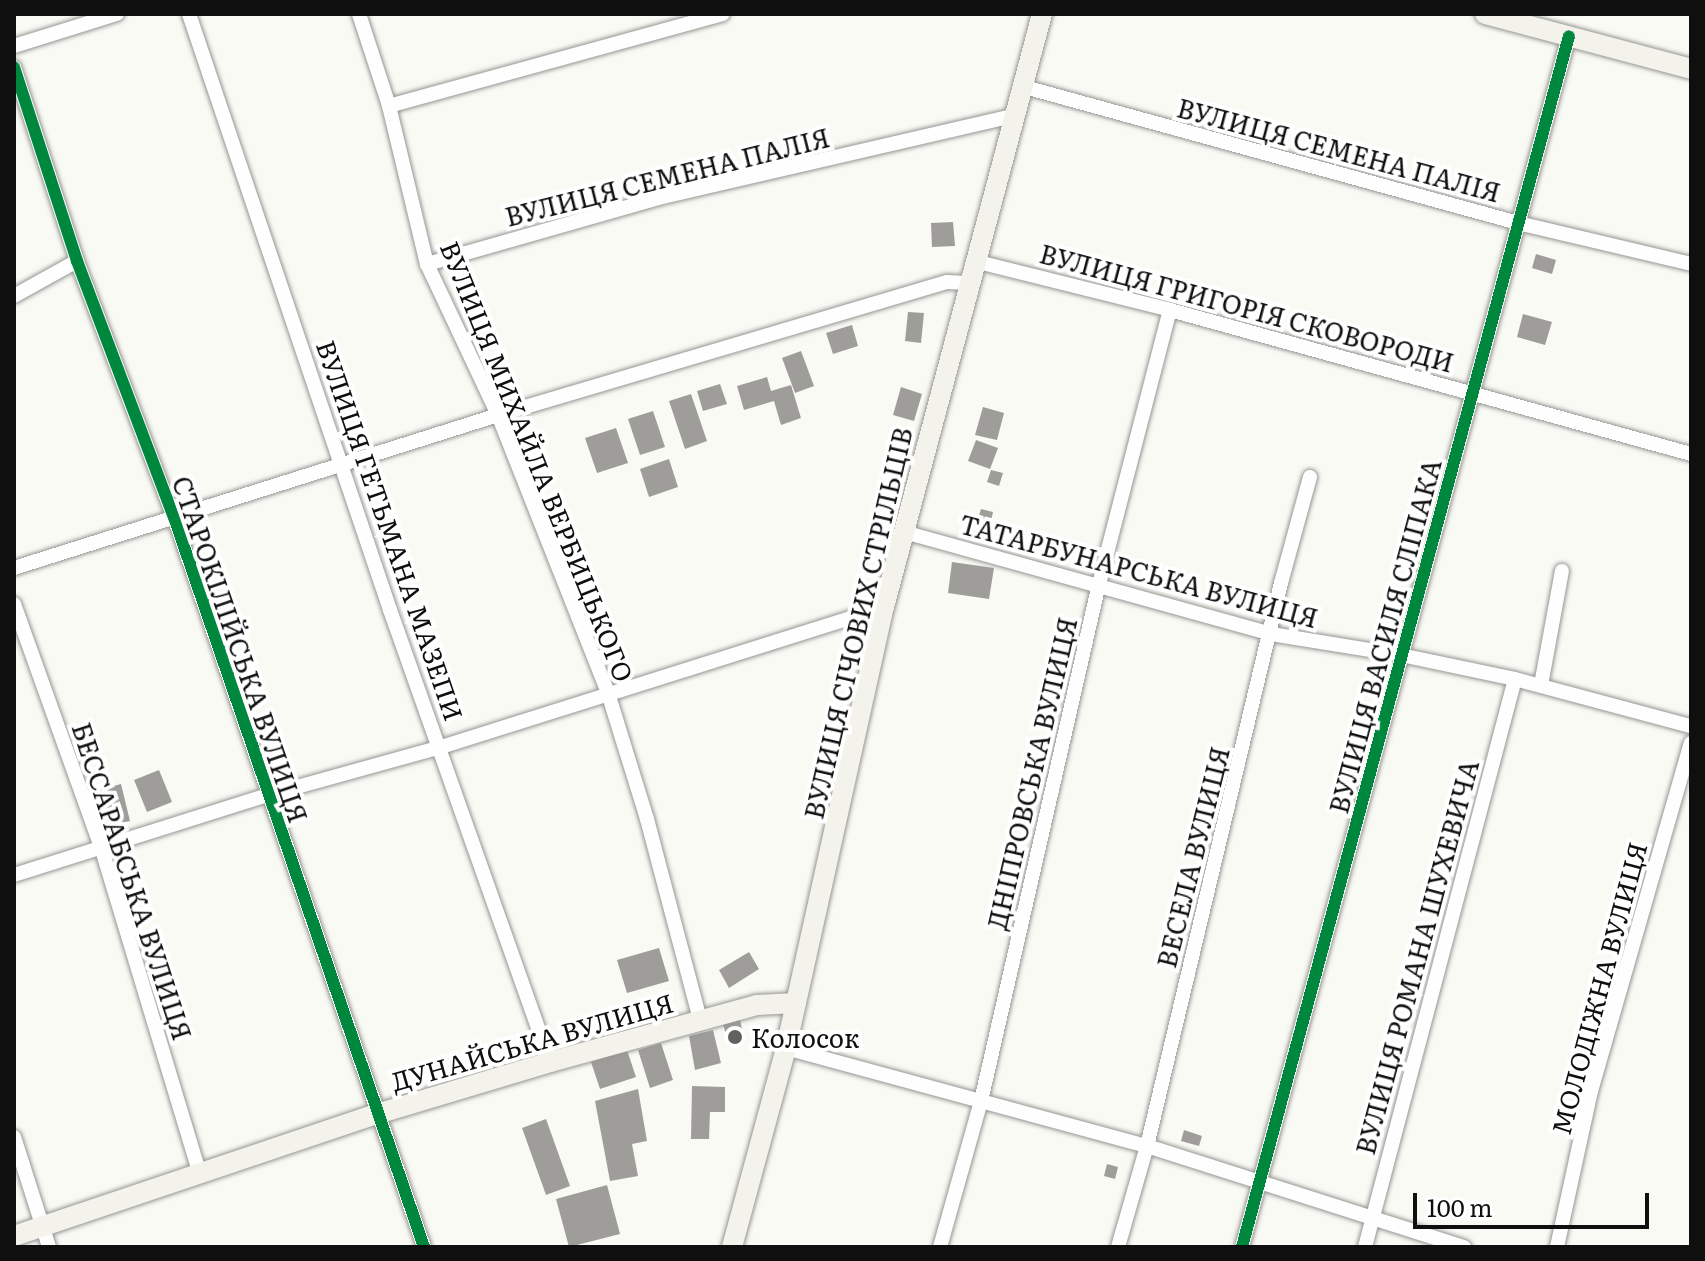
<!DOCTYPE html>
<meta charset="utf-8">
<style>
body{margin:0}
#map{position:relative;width:1705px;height:1261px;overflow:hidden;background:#fafaf5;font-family:Literata,serif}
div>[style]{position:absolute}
.building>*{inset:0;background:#9e9d9a}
.roads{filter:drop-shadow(0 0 2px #959593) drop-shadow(0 0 2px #959593)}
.street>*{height:14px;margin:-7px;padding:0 7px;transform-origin:7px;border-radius:7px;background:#fefefe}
.secondary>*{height:20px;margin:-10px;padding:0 10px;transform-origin:10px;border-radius:10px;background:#f4f3eb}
.cycleway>*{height:12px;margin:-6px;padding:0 6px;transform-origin:6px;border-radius:6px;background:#00873e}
.dots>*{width:22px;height:22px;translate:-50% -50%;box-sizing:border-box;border:4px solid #fff;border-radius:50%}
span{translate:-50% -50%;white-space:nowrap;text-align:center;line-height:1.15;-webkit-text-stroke:8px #fff;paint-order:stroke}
.street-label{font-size:26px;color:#0f0f0f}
.poi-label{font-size:26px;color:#0f0f0f}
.left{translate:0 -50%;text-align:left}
.frame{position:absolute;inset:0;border:16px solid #0f0f0f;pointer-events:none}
.scale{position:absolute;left:1413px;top:1193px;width:236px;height:36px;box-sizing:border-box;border:4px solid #0f0f0f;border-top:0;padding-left:10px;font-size:24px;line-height:28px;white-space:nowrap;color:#0f0f0f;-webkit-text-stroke:6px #fff;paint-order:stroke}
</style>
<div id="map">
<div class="building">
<i style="clip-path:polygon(953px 222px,955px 246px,932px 247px,931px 223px)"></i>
<i style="clip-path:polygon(1536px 254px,1556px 260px,1552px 274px,1532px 268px)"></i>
<i style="clip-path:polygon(908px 312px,924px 313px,921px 343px,905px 341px)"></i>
<i style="clip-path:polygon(1523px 314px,1552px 322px,1545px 345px,1517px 337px)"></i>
<i style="clip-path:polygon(852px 325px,858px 346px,833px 354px,826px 333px)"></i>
<i style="clip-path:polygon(801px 351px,814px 386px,795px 393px,782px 358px)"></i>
<i style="clip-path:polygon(767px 377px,771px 391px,791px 385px,801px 418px,781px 425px,774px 401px,744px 410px,737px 386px)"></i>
<i style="clip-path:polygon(720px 384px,727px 404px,703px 411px,697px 391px)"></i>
<i style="clip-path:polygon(901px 387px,922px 394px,914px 421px,893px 415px)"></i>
<i style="clip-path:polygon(691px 394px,707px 441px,685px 449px,669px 401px)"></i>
<i style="clip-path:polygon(983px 407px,1004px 413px,997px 440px,975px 435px)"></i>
<i style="clip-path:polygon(653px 411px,665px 447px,640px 455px,628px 419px)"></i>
<i style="clip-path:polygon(616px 428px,628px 463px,597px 473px,585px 438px)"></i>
<i style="clip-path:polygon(976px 440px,998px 448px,990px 469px,968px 461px)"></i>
<i style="clip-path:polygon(669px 459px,678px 487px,649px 497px,640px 469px)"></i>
<i style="clip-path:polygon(991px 470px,1003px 473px,999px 486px,987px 482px)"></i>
<i style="clip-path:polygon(981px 509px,993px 512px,990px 525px,977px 522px)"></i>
<i style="clip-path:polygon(952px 562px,994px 568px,989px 599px,948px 593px)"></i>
<i style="clip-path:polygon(159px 770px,172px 802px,147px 812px,134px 780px)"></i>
<i style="clip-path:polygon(121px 784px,130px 821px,122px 823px,119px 811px,102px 816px,95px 791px)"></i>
<i style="clip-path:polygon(659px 948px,669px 981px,627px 993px,617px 960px)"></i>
<i style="clip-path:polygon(749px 952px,759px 969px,729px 988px,719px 970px)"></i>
<i style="clip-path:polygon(740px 1020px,745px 1042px,729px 1046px,723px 1024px)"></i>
<i style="clip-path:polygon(713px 1030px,721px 1063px,695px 1070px,689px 1036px)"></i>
<i style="clip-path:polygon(661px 1043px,673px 1080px,650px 1088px,638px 1050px)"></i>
<i style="clip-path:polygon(627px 1050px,636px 1077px,600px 1089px,591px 1062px)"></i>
<i style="clip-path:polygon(692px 1086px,725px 1087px,725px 1112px,710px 1112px,709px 1139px,691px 1139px)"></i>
<i style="clip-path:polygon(638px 1089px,647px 1141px,632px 1144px,638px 1176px,610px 1181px,595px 1101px)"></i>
<i style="clip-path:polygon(546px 1119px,570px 1186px,546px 1195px,522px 1128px)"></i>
<i style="clip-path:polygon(1184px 1130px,1202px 1136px,1199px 1146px,1181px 1141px)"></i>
<i style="clip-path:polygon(1107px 1164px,1118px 1167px,1115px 1179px,1104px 1176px)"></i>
<i style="clip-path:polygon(607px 1185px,620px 1234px,569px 1247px,556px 1199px)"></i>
</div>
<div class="roads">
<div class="street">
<i style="left:189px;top:14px;width:629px;rotate:71.36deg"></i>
<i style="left:390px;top:610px;width:479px;rotate:70.5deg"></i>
<i style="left:359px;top:14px;width:97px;rotate:71.9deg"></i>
<i style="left:389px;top:106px;width:163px;rotate:76.5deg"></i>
<i style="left:427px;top:264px;width:167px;rotate:64.8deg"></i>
<i style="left:498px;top:415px;width:299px;rotate:68.4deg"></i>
<i style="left:608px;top:693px;width:132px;rotate:72.8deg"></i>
<i style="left:647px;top:819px;width:207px;rotate:75.2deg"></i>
<i style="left:14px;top:46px;width:108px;rotate:-17.3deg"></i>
<i style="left:14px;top:67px;width:204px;rotate:72deg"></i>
<i style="left:77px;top:261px;width:277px;rotate:69.3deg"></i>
<i style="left:175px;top:520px;width:768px;rotate:71.09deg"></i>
<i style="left:1021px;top:86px;width:516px;rotate:15.41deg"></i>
<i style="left:1518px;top:223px;width:178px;rotate:13.3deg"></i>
<i style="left:389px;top:106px;width:346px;rotate:-15.4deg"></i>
<i style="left:974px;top:261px;width:202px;rotate:14deg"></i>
<i style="left:1170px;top:310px;width:541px;rotate:15.45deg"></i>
<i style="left:427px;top:264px;width:244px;rotate:-15.9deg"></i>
<i style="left:662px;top:197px;width:360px;rotate:-13deg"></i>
<i style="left:14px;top:296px;width:72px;rotate:-29.1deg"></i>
<i style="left:904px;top:532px;width:381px;rotate:15.5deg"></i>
<i style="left:1271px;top:634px;width:132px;rotate:9.2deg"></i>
<i style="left:1401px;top:655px;width:116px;rotate:11.9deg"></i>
<i style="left:1515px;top:679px;width:182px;rotate:15deg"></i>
<i style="left:14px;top:568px;width:508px;rotate:-17.54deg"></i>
<i style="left:498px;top:415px;width:468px;rotate:-16.5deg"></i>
<i style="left:947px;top:282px;width:21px;rotate:3deg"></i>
<i style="left:14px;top:604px;width:261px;rotate:70.3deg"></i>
<i style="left:102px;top:850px;width:339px;rotate:73.2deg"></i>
<i style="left:1541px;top:685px;width:116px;rotate:-79.6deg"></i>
<i style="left:14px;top:875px;width:266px;rotate:-17.5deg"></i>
<i style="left:268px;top:795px;width:180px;rotate:-15.5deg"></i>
<i style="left:441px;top:747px;width:465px;rotate:-17.5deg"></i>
<i style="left:786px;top:1048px;width:374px;rotate:15.2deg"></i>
<i style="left:1147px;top:1146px;width:333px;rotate:17.7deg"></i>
<i style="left:14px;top:1137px;width:115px;rotate:72.3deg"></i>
<i style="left:940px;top:1247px;width:152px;rotate:-74.3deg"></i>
<i style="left:981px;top:1101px;width:526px;rotate:-77.15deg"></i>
<i style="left:1098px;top:588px;width:287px;rotate:-75.5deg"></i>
<i style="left:1118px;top:1247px;width:105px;rotate:-74deg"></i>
<i style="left:1147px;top:1146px;width:579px;rotate:-76.61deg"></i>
<i style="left:1281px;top:583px;width:110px;rotate:-74.7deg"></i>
<i style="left:1242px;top:1247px;width:1254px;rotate:-74.89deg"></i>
<i style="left:1365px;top:1247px;width:587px;rotate:-75.21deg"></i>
<i style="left:1557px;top:1247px;width:160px;rotate:-77.7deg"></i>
<i style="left:1591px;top:1091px;width:362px;rotate:-74deg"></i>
</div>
<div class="secondary">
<i style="left:1485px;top:14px;width:213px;rotate:14.9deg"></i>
<i style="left:14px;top:1236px;width:383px;rotate:-18.6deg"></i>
<i style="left:377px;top:1114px;width:181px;rotate:-16.7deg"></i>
<i style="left:550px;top:1062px;width:215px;rotate:-15.4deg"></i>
<i style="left:757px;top:1005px;width:39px;rotate:-3deg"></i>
<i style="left:732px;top:1247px;width:206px;rotate:-74.8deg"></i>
<i style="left:786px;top:1048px;width:452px;rotate:-77.5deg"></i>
<i style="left:884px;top:607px;width:614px;rotate:-75.08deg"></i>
</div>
</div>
<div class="cycleway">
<i style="left:14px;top:67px;width:204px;rotate:72deg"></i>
<i style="left:77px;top:261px;width:277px;rotate:69.3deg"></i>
<i style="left:175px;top:520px;width:768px;rotate:71.09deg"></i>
<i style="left:1242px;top:1247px;width:1254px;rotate:-74.89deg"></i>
</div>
<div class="dots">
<i style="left:735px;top:1037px;background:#616160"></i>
</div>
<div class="street-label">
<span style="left:1339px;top:149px;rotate:15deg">ВУЛИЦЯ СЕМЕНА ПАЛІЯ</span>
<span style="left:667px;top:176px;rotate:-14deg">ВУЛИЦЯ СЕМЕНА ПАЛІЯ</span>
<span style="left:1247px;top:307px;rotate:15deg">ВУЛИЦЯ ГРИГОРІЯ СКОВОРОДИ</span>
<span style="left:538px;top:461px;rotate:68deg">ВУЛИЦЯ МИХАЙЛА ВЕРБИЦЬКОГО</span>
<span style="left:391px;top:530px;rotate:71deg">ВУЛИЦЯ ГЕТЬМАНА МАЗЕПИ</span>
<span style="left:1139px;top:570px;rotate:15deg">ТАТАРБУНАРСЬКА ВУЛИЦЯ</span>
<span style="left:857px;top:623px;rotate:-77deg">ВУЛИЦЯ СІЧОВИХ СТРІЛЬЦІВ</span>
<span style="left:1384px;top:636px;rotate:-75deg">ВУЛИЦЯ ВАСИЛЯ СЛІПАКА</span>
<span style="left:241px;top:649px;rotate:71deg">СТАРОКІЛІЙСЬКА ВУЛИЦЯ</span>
<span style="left:1031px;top:773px;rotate:-77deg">ДНІПРОВСЬКА ВУЛИЦЯ</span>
<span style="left:1192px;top:857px;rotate:-76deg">ВЕСЕЛА ВУЛИЦЯ</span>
<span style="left:133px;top:881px;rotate:72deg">БЕССАРАБСЬКА ВУЛИЦЯ</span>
<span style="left:1416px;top:957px;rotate:-75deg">ВУЛИЦЯ РОМАНА ШУХЕВИЧА</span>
<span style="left:1598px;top:988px;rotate:-75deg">МОЛОДІЖНА ВУЛИЦЯ</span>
<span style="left:532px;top:1041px;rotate:-16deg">ДУНАЙСЬКА ВУЛИЦЯ</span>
</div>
<div class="poi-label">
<span class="left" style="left:751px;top:1037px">Колосок</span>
</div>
<div class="frame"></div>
<div class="scale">100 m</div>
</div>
